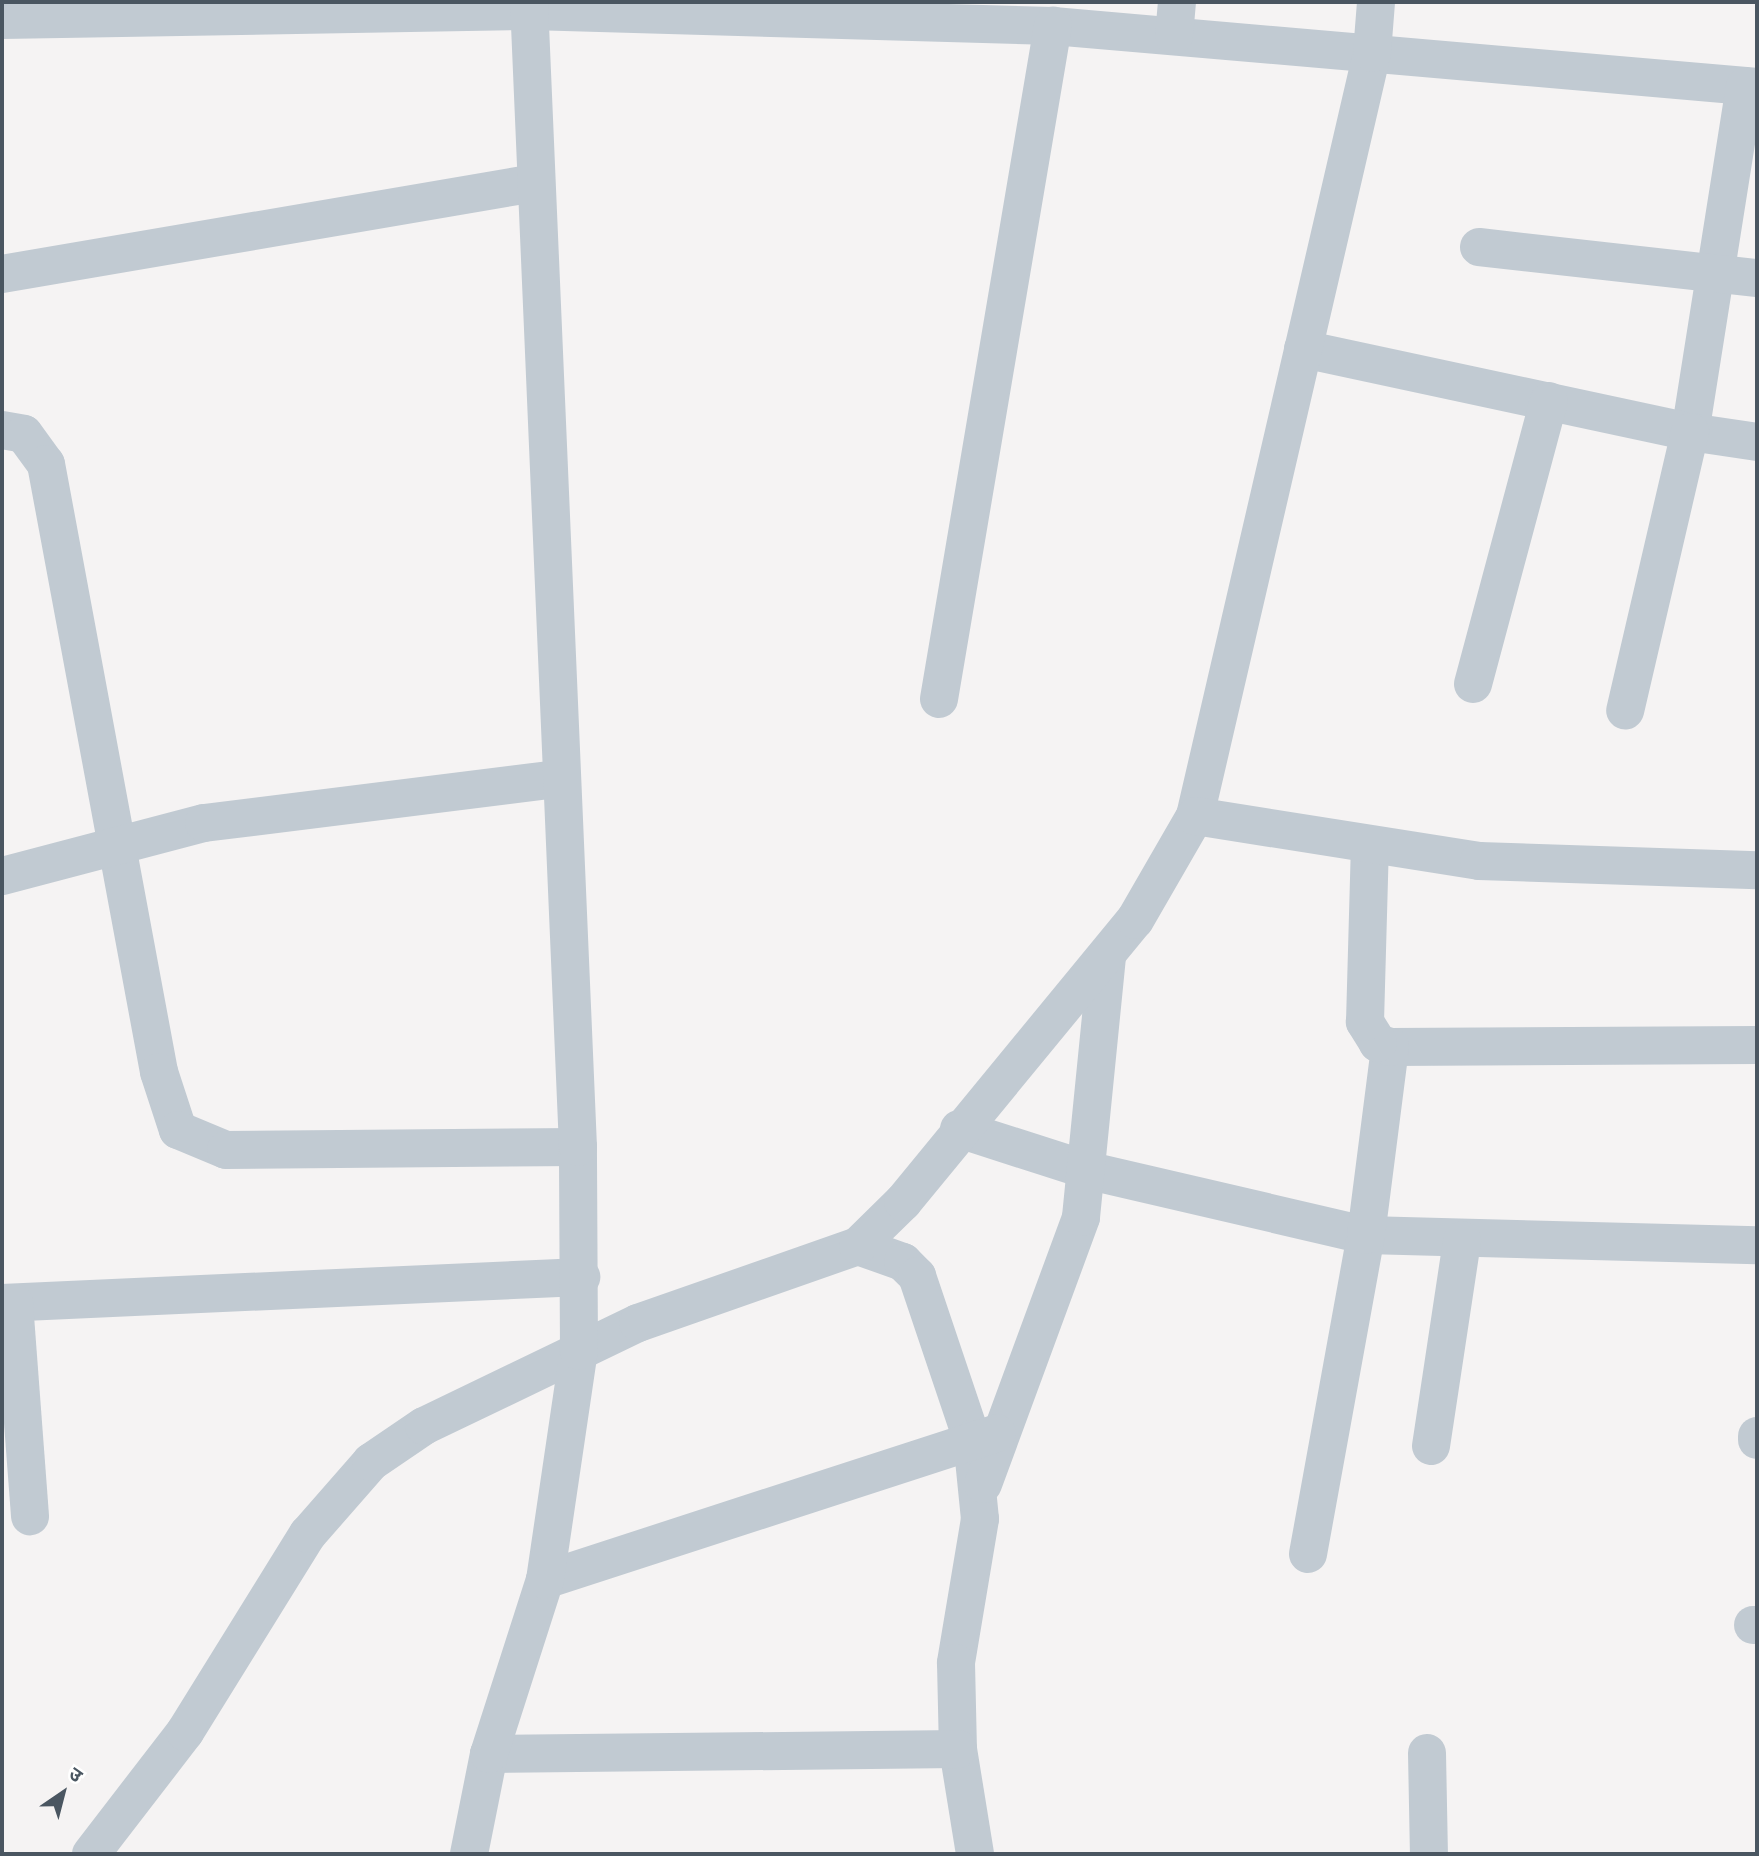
<!DOCTYPE html>
<meta charset="utf-8">
<style>
body{margin:0}
#map{position:relative;width:1759px;height:1856px;overflow:hidden;background:#f5f3f3;font-family:"Sofia Sans Condensed","Noto Sans Devanagari",sans-serif}
div>[style]{position:absolute}
.minor>*{height:38px;margin:-19px;padding:0 19px;transform-origin:19px;border-radius:19px;background:#c1cad2}
span{translate:-50% -50%;white-space:nowrap;text-align:center;line-height:1.15;-webkit-text-stroke:5px #fff;paint-order:stroke}
.frame{position:absolute;inset:0;border:4px solid #4a5661;pointer-events:none}
.north{position:absolute;left:28px;top:1758px;width:70px;height:70px;-webkit-text-stroke:5px #fff;paint-order:stroke;rotate:35deg;font-size:19px;font-weight:700;line-height:28px;text-align:center;color:#4a5661}
.north::after{content:'';display:block;margin:auto;width:24px;height:32px;background:#4a5661;clip-path:polygon(50% 0,100% 100%,50% 72%,0 100%)}
</style>
<div id="map">
<div class="minor">
<i style="left:2px;top:20px;width:528px;rotate:-0.98deg"></i>
<i style="left:530px;top:11px;width:523px;rotate:1.64deg"></i>
<i style="left:1053px;top:26px;width:707px;rotate:4.95deg"></i>
<i style="left:1174px;top:36px;width:34px;rotate:-85deg"></i>
<i style="left:1745px;top:86px;width:350px;rotate:99deg"></i>
<i style="left:1690px;top:432px;width:68px;rotate:8.5deg"></i>
<i style="left:1479px;top:247px;width:280px;rotate:6.4deg"></i>
<i style="left:2px;top:274px;width:541px;rotate:-9.69deg"></i>
<i style="left:1303px;top:349px;width:396px;rotate:12.1deg"></i>
<i style="left:1690px;top:432px;width:286px;rotate:103.1deg"></i>
<i style="left:2px;top:430px;width:22px;rotate:10deg"></i>
<i style="left:24px;top:434px;width:37px;rotate:54deg"></i>
<i style="left:46px;top:464px;width:618px;rotate:79.47deg"></i>
<i style="left:159px;top:1072px;width:61px;rotate:71.9deg"></i>
<i style="left:178px;top:1130px;width:52px;rotate:22.6deg"></i>
<i style="left:226px;top:1150px;width:352px;rotate:-0.5deg"></i>
<i style="left:1473px;top:684px;width:293px;rotate:-75deg"></i>
<i style="left:939px;top:699px;width:683px;rotate:-80.39deg"></i>
<i style="left:1195px;top:816px;width:783px;rotate:-76.94deg"></i>
<i style="left:1372px;top:53px;width:51px;rotate:-85.5deg"></i>
<i style="left:2px;top:876px;width:209px;rotate:-14.7deg"></i>
<i style="left:204px;top:823px;width:358px;rotate:-7.1deg"></i>
<i style="left:1390px;top:1047px;width:367px;rotate:-0.3deg"></i>
<i style="left:959px;top:1129px;width:138px;rotate:17.8deg"></i>
<i style="left:1090px;top:1171px;width:283px;rotate:13.1deg"></i>
<i style="left:1366px;top:1235px;width:391px;rotate:1.5deg"></i>
<i style="left:858px;top:1246px;width:48px;rotate:19.6deg"></i>
<i style="left:903px;top:1262px;width:20px;rotate:45deg"></i>
<i style="left:917px;top:1276px;width:172px;rotate:71.4deg"></i>
<i style="left:972px;top:1439px;width:80px;rotate:84.3deg"></i>
<i style="left:980px;top:1519px;width:146px;rotate:99.5deg"></i>
<i style="left:956px;top:1663px;width:86px;rotate:88.7deg"></i>
<i style="left:958px;top:1749px;width:106px;rotate:80.8deg"></i>
<i style="left:2px;top:1303px;width:580px;rotate:-2.57deg"></i>
<i style="left:14px;top:1303px;width:214px;rotate:85.7deg"></i>
<i style="left:1757px;top:1440px;width:4px;rotate:-90deg"></i>
<i style="left:1431px;top:1446px;width:208px;rotate:-81.4deg"></i>
<i style="left:983px;top:1484px;width:284px;rotate:-69.8deg"></i>
<i style="left:1081px;top:1217px;width:262px;rotate:-84.3deg"></i>
<i style="left:1308px;top:1554px;width:324px;rotate:-79.7deg"></i>
<i style="left:1366px;top:1235px;width:190px;rotate:-82.7deg"></i>
<i style="left:1390px;top:1047px;width:13px;rotate:-162deg"></i>
<i style="left:1378px;top:1043px;width:25px;rotate:-122deg"></i>
<i style="left:1365px;top:1022px;width:175px;rotate:-88.4deg"></i>
<i style="left:545px;top:1580px;width:475px;rotate:-18deg"></i>
<i style="left:1753px;top:1625px;width:4px"></i>
<i style="left:1427px;top:1753px;width:101px;rotate:88.9deg"></i>
<i style="left:489px;top:1754px;width:469px;rotate:-0.6deg"></i>
<i style="left:91px;top:1854px;width:154px;rotate:-52.4deg"></i>
<i style="left:185px;top:1732px;width:233px;rotate:-58.2deg"></i>
<i style="left:308px;top:1534px;width:96px;rotate:-48.8deg"></i>
<i style="left:371px;top:1462px;width:64px;rotate:-34.2deg"></i>
<i style="left:424px;top:1426px;width:237px;rotate:-25.7deg"></i>
<i style="left:638px;top:1323px;width:233px;rotate:-19.3deg"></i>
<i style="left:858px;top:1246px;width:63px;rotate:-44.4deg"></i>
<i style="left:903px;top:1202px;width:365px;rotate:-50.6deg"></i>
<i style="left:1135px;top:920px;width:120px;rotate:-60deg"></i>
<i style="left:1195px;top:816px;width:288px;rotate:9deg"></i>
<i style="left:1479px;top:861px;width:278px;rotate:1.9deg"></i>
<i style="left:469px;top:1854px;width:102px;rotate:-78.7deg"></i>
<i style="left:489px;top:1754px;width:183px;rotate:-72.2deg"></i>
<i style="left:545px;top:1580px;width:232px;rotate:-81.6deg"></i>
<i style="left:579px;top:1351px;width:204px;rotate:-90.3deg"></i>
<i style="left:578px;top:1147px;width:1146px;rotate:-92.45deg"></i>
</div>
<div class="frame"></div>
<div class="north">उ</div>
</div>
